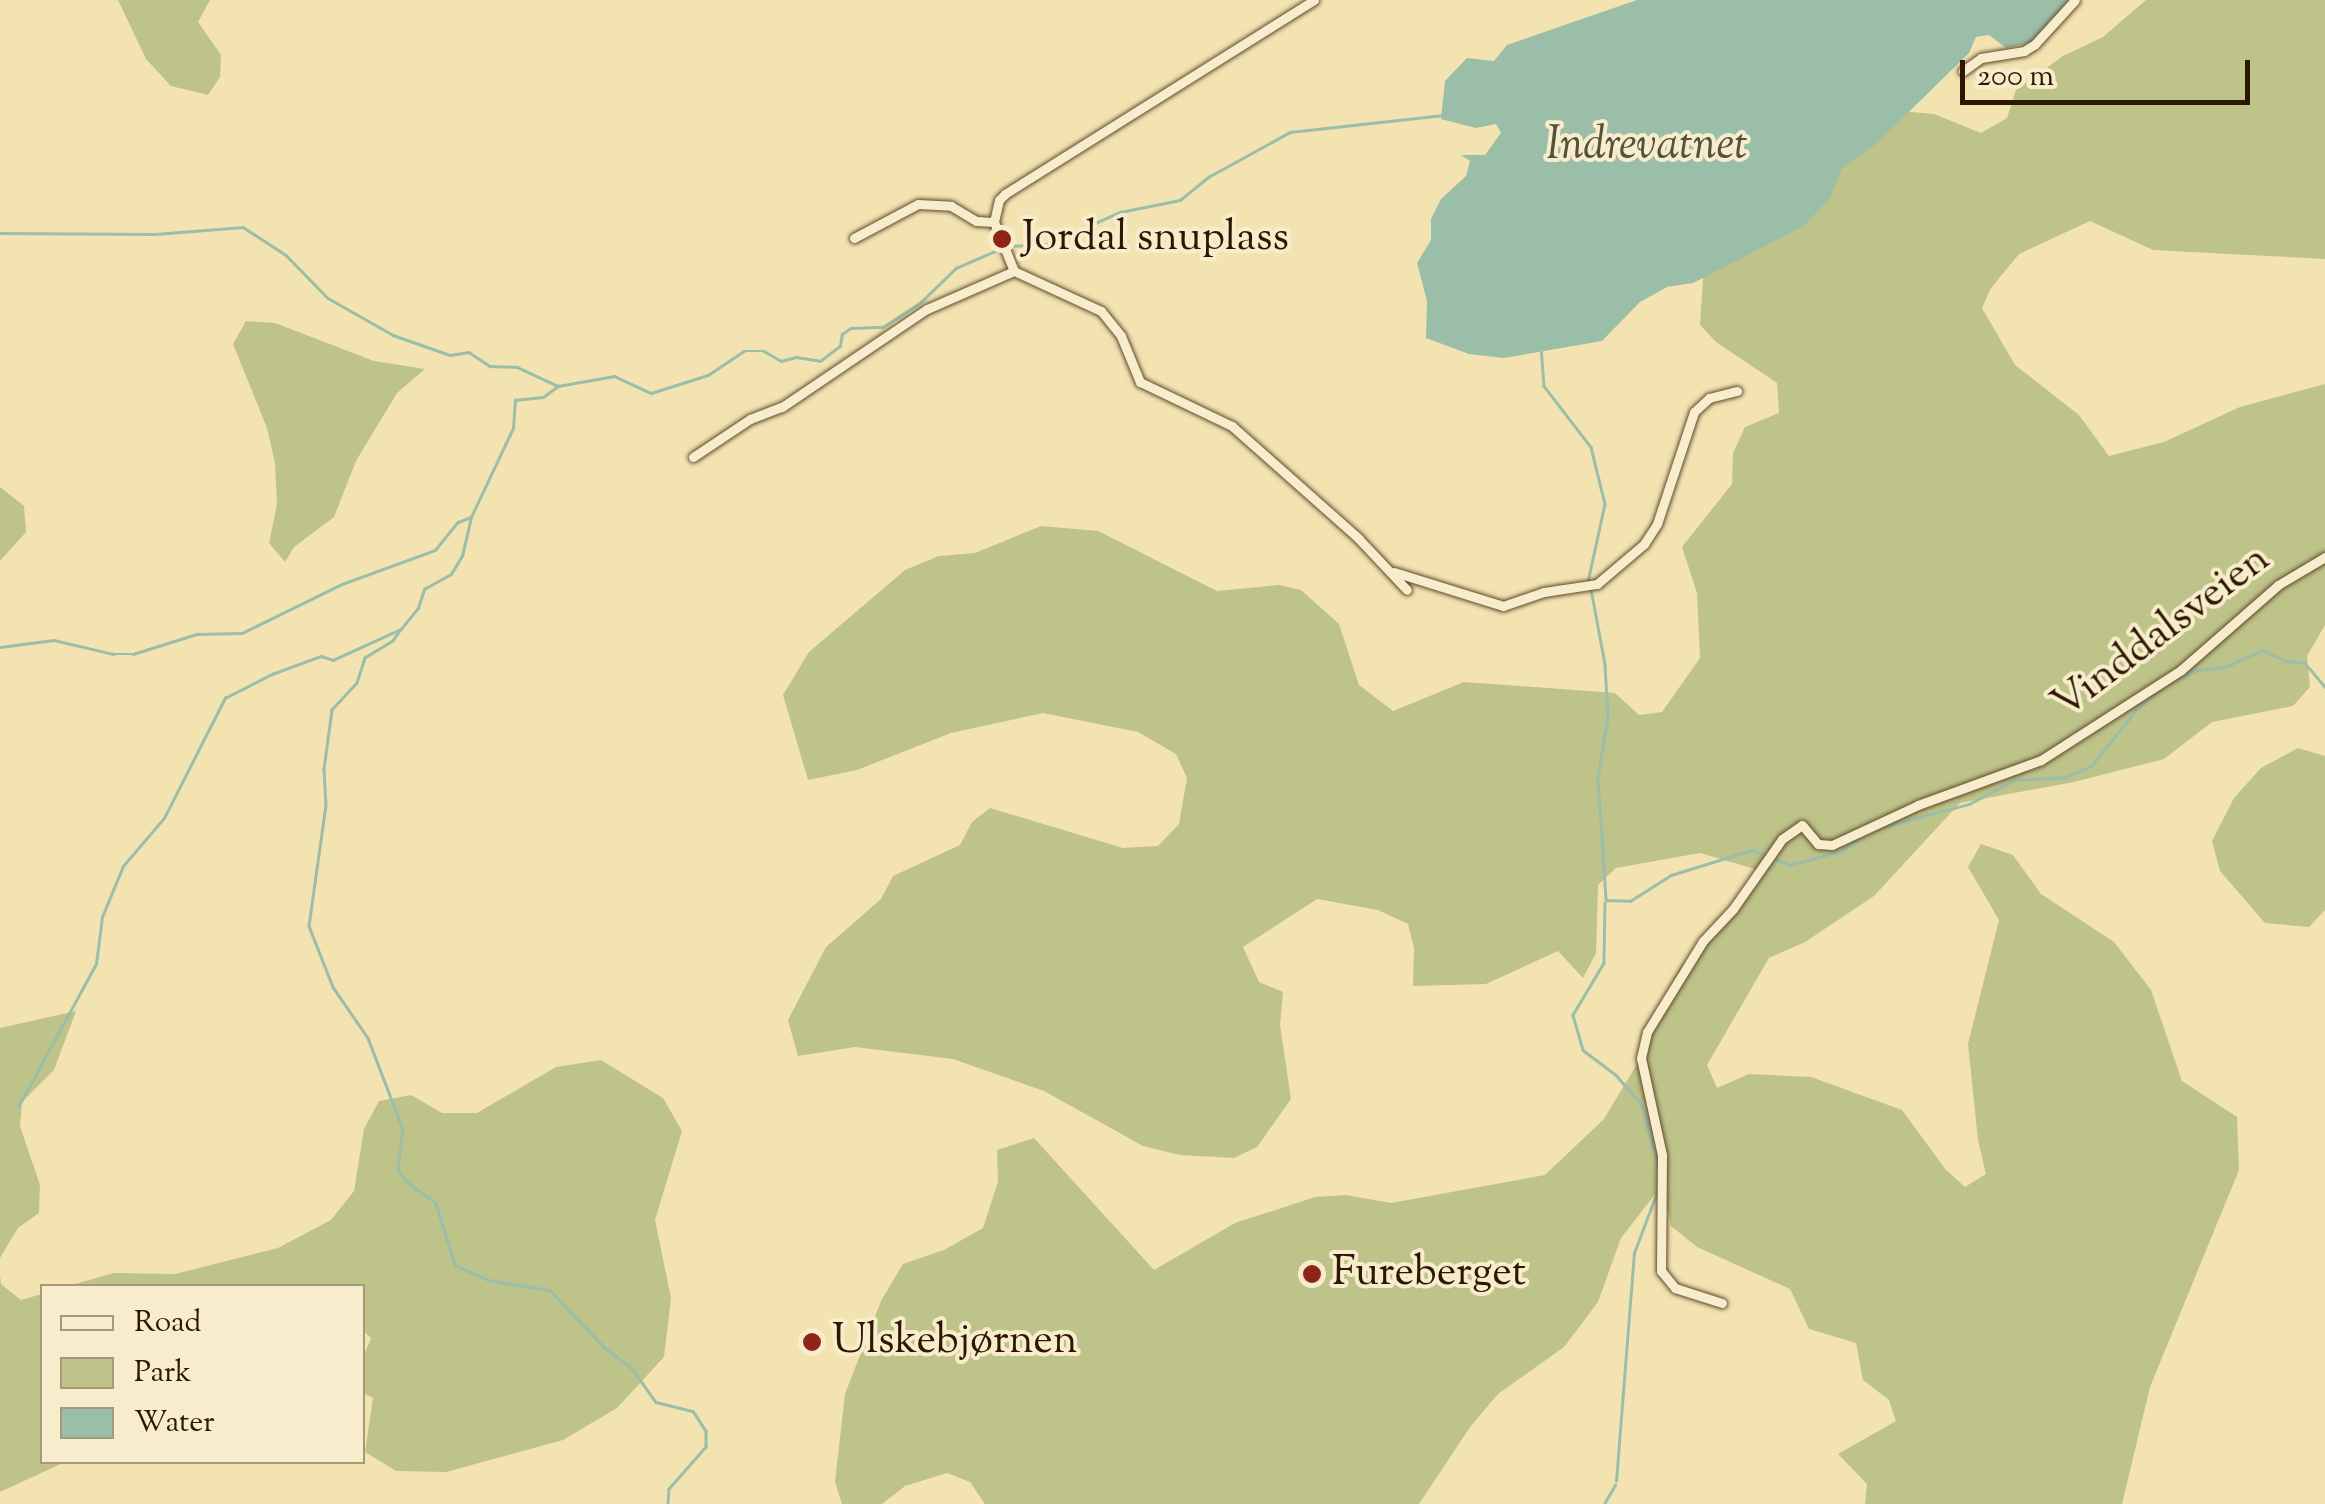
<!DOCTYPE html>
<meta charset="utf-8">
<style>
body{margin:0}
#map{position:relative;width:2325px;height:1504px;overflow:hidden;background:#f3e3b1;font-family:"Sorts Mill Goudy",serif}
div>[style]{position:absolute}
.green>*{inset:0;background:#bec389}
.water>*{inset:0;background:#9bbea9}
.stream>*{height:2.5px;margin:-1.25px;padding:0 1.25px;transform-origin:1.25px;border-radius:1.25px;background:#9bbea9}
.roads{filter:drop-shadow(0 0 2px #5f4a2d) drop-shadow(0 0 2px #5f4a2d)}
.minor>*{height:9px;margin:-4.5px;padding:0 4.5px;transform-origin:4.5px;border-radius:4.5px;background:#f7edcc}
.dots>*{width:28px;height:28px;translate:-50% -50%;box-sizing:border-box;border:5px solid #f7edcc;border-radius:50%}
span{translate:-50% -50%;white-space:nowrap;text-align:center;line-height:1.15;-webkit-text-stroke:8px #f7edcc;paint-order:stroke}
.poi-label{font-size:42px;color:#2e1701}
.left{translate:0 -50%;text-align:left}
.street-label{font-size:42px;color:#2e1701}
.water-label{font-size:45px;color:#54513c;font-style:italic}
.legend{position:absolute;left:40px;top:1284px;width:325px;height:180px;box-sizing:border-box;background:#f7edcc;border:2px solid #a7977b;margin:0;padding:12px 18px;list-style:none;font-size:30px;color:#2e1701}
.legend li{display:flex;align-items:center;gap:20px;height:50px}
.legend b{width:50px;border:2px solid #a7977b}
.scale{position:absolute;left:1960px;top:60px;width:290px;height:45px;box-sizing:border-box;border:5px solid #2e1701;border-top:0;padding-left:12px;font-size:30px;line-height:35px;white-space:nowrap;color:#2e1701;-webkit-text-stroke:8px #f7edcc;paint-order:stroke}
</style>
<div id="map">
<div class="green">
<i style="clip-path:polygon(118px 0,210px 0,198px 22px,221px 55px,220px 77px,208px 95px,171px 86px,146px 59px)"></i>
<i style="clip-path:polygon(2146px 0,2325px 0,2325px 259px,2153px 250px,2090px 221px,2019px 254px,1991px 288px,1982px 308px,2015px 365px,2079px 415px,2109px 456px,2164px 442px,2240px 407px,2325px 384px,2325px 625px,2307px 656px,2310px 687px,2293px 706px,2212px 722px,2164px 759px,2074px 782px,1960px 803px,1874px 896px,1805px 942px,1769px 958px,1707px 1065px,1717px 1088px,1749px 1074px,1811px 1077px,1902px 1110px,1946px 1170px,1965px 1187px,1986px 1174px,1978px 1140px,1968px 1044px,1999px 920px,1968px 867px,1981px 844px,2013px 855px,2041px 894px,2114px 942px,2151px 990px,2182px 1081px,2237px 1117px,2239px 1170px,2150px 1387px,2122px 1504px,1865px 1504px,1867px 1484px,1838px 1454px,1896px 1421px,1889px 1400px,1863px 1380px,1856px 1343px,1809px 1329px,1790px 1289px,1697px 1247px,1671px 1226px,1663px 1184px,1621px 1238px,1598px 1302px,1564px 1347px,1498px 1394px,1470px 1427px,1419px 1504px,985px 1504px,970px 1482px,947px 1473px,905px 1486px,882px 1504px,842px 1504px,835px 1482px,845px 1394px,881px 1301px,903px 1264px,944px 1250px,983px 1228px,998px 1182px,997px 1150px,1034px 1138px,1154px 1270px,1235px 1223px,1315px 1197px,1346px 1195px,1391px 1203px,1545px 1175px,1604px 1119px,1649px 1044px,1656px 1015px,1679px 969px,1765px 872px,1700px 853px,1616px 868px,1598px 885px,1596px 953px,1583px 978px,1558px 951px,1486px 984px,1413px 986px,1414px 948px,1408px 924px,1378px 910px,1317px 899px,1243px 947px,1259px 982px,1283px 992px,1280px 1025px,1291px 1099px,1257px 1147px,1234px 1158px,1180px 1155px,1143px 1146px,1044px 1091px,953px 1059px,855px 1047px,798px 1056px,788px 1020px,826px 947px,881px 899px,893px 876px,960px 845px,972px 822px,990px 808px,1123px 848px,1158px 846px,1179px 824px,1187px 778px,1176px 754px,1138px 732px,1043px 713px,951px 733px,857px 770px,808px 780px,783px 695px,809px 652px,905px 570px,939px 556px,975px 553px,1041px 526px,1098px 531px,1217px 591px,1279px 585px,1301px 590px,1339px 624px,1359px 685px,1393px 711px,1464px 682px,1615px 693px,1639px 715px,1662px 712px,1700px 658px,1697px 593px,1682px 547px,1732px 484px,1733px 453px,1745px 427px,1779px 413px,1777px 383px,1716px 342px,1700px 325px,1704px 264px,1889px 110px,1934px 114px,1981px 133px,2007px 118px,2016px 90px,2063px 56px,2103px 37px)"></i>
<i style="clip-path:polygon(246px 321px,275px 323px,374px 361px,425px 369px,397px 393px,356px 461px,334px 517px,294px 547px,285px 562px,269px 543px,277px 504px,275px 463px,267px 428px,233px 344px)"></i>
<i style="clip-path:polygon(0 487px,24px 506px,26px 532px,0 561px)"></i>
<i style="clip-path:polygon(2298px 748px,2325px 756px,2325px 910px,2309px 927px,2265px 923px,2220px 871px,2212px 841px,2234px 798px,2261px 768px)"></i>
<i style="clip-path:polygon(76px 1011px,54px 1070px,22px 1102px,20px 1126px,40px 1185px,39px 1213px,18px 1228px,0 1258px,0 1028px)"></i>
<i style="clip-path:polygon(601px 1060px,663px 1098px,682px 1131px,655px 1220px,671px 1298px,664px 1357px,617px 1408px,563px 1440px,446px 1472px,396px 1471px,365px 1452px,373px 1398px,363px 1393px,363px 1357px,371px 1338px,363px 1331px,362px 1286px,68px 1286px,114px 1273px,175px 1274px,278px 1248px,331px 1220px,354px 1191px,364px 1129px,379px 1101px,411px 1095px,442px 1113px,477px 1113px,556px 1067px)"></i>
<i style="clip-path:polygon(0 1275px,1px 1284px,21px 1300px,42px 1294px,42px 1462px,65px 1462px,0 1492px)"></i>
</div>
<div class="water">
<i style="clip-path:polygon(1637px 0,2069px 0,2030px 43px,2006px 48px,1989px 35px,1976px 37px,1969px 53px,1876px 144px,1842px 168px,1830px 198px,1804px 226px,1693px 283px,1667px 287px,1640px 302px,1602px 341px,1504px 358px,1469px 354px,1426px 338px,1427px 301px,1417px 263px,1431px 240px,1431px 219px,1441px 199px,1466px 176px,1470px 161px,1461px 155px,1485px 155px,1501px 133px,1496px 124px,1476px 128px,1441px 119px,1445px 81px,1467px 58px,1494px 61px,1507px 45px)"></i>
</div>
<div class="stream">
<i style="left:0;top:233px;width:155px;rotate:0.4deg"></i>
<i style="left:155px;top:234px;width:88px;rotate:-4.5deg"></i>
<i style="left:243px;top:227px;width:51px;rotate:33.1deg"></i>
<i style="left:286px;top:255px;width:60px;rotate:45.7deg"></i>
<i style="left:328px;top:298px;width:75px;rotate:29.6deg"></i>
<i style="left:393px;top:335px;width:60px;rotate:19.3deg"></i>
<i style="left:450px;top:355px;width:19px;rotate:-9deg"></i>
<i style="left:469px;top:352px;width:25px;rotate:34deg"></i>
<i style="left:490px;top:366px;width:27px;rotate:2deg"></i>
<i style="left:517px;top:367px;width:45px;rotate:24.9deg"></i>
<i style="left:558px;top:386px;width:57px;rotate:-10.1deg"></i>
<i style="left:614px;top:376px;width:41px;rotate:24.7deg"></i>
<i style="left:651px;top:393px;width:60px;rotate:-17.5deg"></i>
<i style="left:708px;top:375px;width:43px;rotate:-33.7deg"></i>
<i style="left:744px;top:351px;width:20px"></i>
<i style="left:764px;top:351px;width:20px;rotate:30deg"></i>
<i style="left:781px;top:361px;width:16px;rotate:-15deg"></i>
<i style="left:796px;top:357px;width:24px;rotate:9deg"></i>
<i style="left:820px;top:361px;width:25px;rotate:-37deg"></i>
<i style="left:840px;top:346px;width:12px;rotate:-81deg"></i>
<i style="left:842px;top:334px;width:11px;rotate:-34deg"></i>
<i style="left:851px;top:328px;width:32px;rotate:-2deg"></i>
<i style="left:883px;top:327px;width:45px;rotate:-33.3deg"></i>
<i style="left:921px;top:302px;width:49px;rotate:-44.2deg"></i>
<i style="left:956px;top:268px;width:50px;rotate:-23.5deg"></i>
<i style="left:1009px;top:246px;width:40px;rotate:-2.9deg"></i>
<i style="left:1049px;top:244px;width:78px;rotate:-24.3deg"></i>
<i style="left:1120px;top:212px;width:61px;rotate:-11.3deg"></i>
<i style="left:1180px;top:200px;width:38px;rotate:-39deg"></i>
<i style="left:1210px;top:176px;width:91px;rotate:-28.8deg"></i>
<i style="left:1290px;top:132px;width:154px;rotate:-6.3deg"></i>
<i style="left:1541px;top:346px;width:40px;rotate:85.7deg"></i>
<i style="left:1544px;top:386px;width:77px;rotate:52.4deg"></i>
<i style="left:1591px;top:447px;width:59px;rotate:76.2deg"></i>
<i style="left:1605px;top:504px;width:80px;rotate:102.3deg"></i>
<i style="left:1591px;top:589px;width:76px;rotate:79.4deg"></i>
<i style="left:1605px;top:664px;width:53px;rotate:86.8deg"></i>
<i style="left:1608px;top:717px;width:62px;rotate:99.3deg"></i>
<i style="left:1598px;top:778px;width:122px;rotate:86.2deg"></i>
<i style="left:1606px;top:900px;width:24px;rotate:2deg"></i>
<i style="left:1630px;top:901px;width:49px;rotate:-32.4deg"></i>
<i style="left:1671px;top:875px;width:85px;rotate:-17.2deg"></i>
<i style="left:1752px;top:850px;width:16px;rotate:22deg"></i>
<i style="left:401px;top:629px;width:14px;rotate:124deg"></i>
<i style="left:393px;top:641px;width:33px;rotate:149deg"></i>
<i style="left:365px;top:658px;width:26px;rotate:108deg"></i>
<i style="left:357px;top:683px;width:37px;rotate:133deg"></i>
<i style="left:332px;top:710px;width:60px;rotate:97.7deg"></i>
<i style="left:324px;top:769px;width:36px;rotate:87deg"></i>
<i style="left:326px;top:805px;width:122px;rotate:98deg"></i>
<i style="left:309px;top:926px;width:66px;rotate:68.5deg"></i>
<i style="left:333px;top:987px;width:62px;rotate:55.5deg"></i>
<i style="left:368px;top:1038px;width:97px;rotate:69deg"></i>
<i style="left:403px;top:1129px;width:40px;rotate:97.1deg"></i>
<i style="left:398px;top:1169px;width:14px;rotate:56deg"></i>
<i style="left:406px;top:1181px;width:37px;rotate:36deg"></i>
<i style="left:436px;top:1203px;width:65px;rotate:73deg"></i>
<i style="left:455px;top:1265px;width:36px;rotate:24deg"></i>
<i style="left:488px;top:1280px;width:63px;rotate:9.2deg"></i>
<i style="left:550px;top:1290px;width:79px;rotate:46.5deg"></i>
<i style="left:604px;top:1347px;width:34px;rotate:37deg"></i>
<i style="left:631px;top:1367px;width:43px;rotate:54.5deg"></i>
<i style="left:656px;top:1402px;width:38px;rotate:14deg"></i>
<i style="left:693px;top:1411px;width:24px;rotate:57deg"></i>
<i style="left:706px;top:1431px;width:16px;rotate:90deg"></i>
<i style="left:706px;top:1447px;width:56px;rotate:131.4deg"></i>
<i style="left:669px;top:1489px;width:15px;rotate:94deg"></i>
<i style="left:0;top:647px;width:54px;rotate:-7.4deg"></i>
<i style="left:54px;top:640px;width:61px;rotate:13.3deg"></i>
<i style="left:113px;top:654px;width:20px"></i>
<i style="left:133px;top:654px;width:67px;rotate:-17.4deg"></i>
<i style="left:197px;top:634px;width:45px;rotate:-1.3deg"></i>
<i style="left:242px;top:633px;width:111px;rotate:-26.1deg"></i>
<i style="left:342px;top:584px;width:99px;rotate:-20.1deg"></i>
<i style="left:435px;top:550px;width:36px;rotate:-51deg"></i>
<i style="left:458px;top:522px;width:14px;rotate:-21deg"></i>
<i style="left:1875px;top:829px;width:97px;rotate:-14.9deg"></i>
<i style="left:1969px;top:804px;width:52px;rotate:-27.6deg"></i>
<i style="left:2015px;top:780px;width:52px;rotate:-3.3deg"></i>
<i style="left:2067px;top:777px;width:26px;rotate:-25deg"></i>
<i style="left:2091px;top:766px;width:73px;rotate:-51.1deg"></i>
<i style="left:2137px;top:709px;width:38px;rotate:-40deg"></i>
<i style="left:2166px;top:685px;width:34px;rotate:-26deg"></i>
<i style="left:2197px;top:670px;width:28px;rotate:-6deg"></i>
<i style="left:2225px;top:667px;width:42px;rotate:-24.1deg"></i>
<i style="left:2263px;top:650px;width:25px;rotate:26deg"></i>
<i style="left:2286px;top:661px;width:19px;rotate:6deg"></i>
<i style="left:2305px;top:663px;width:31px;rotate:50deg"></i>
<i style="left:1775px;top:859px;width:16px;rotate:22deg"></i>
<i style="left:1790px;top:865px;width:53px;rotate:-15.4deg"></i>
<i style="left:1841px;top:851px;width:28px;rotate:-35deg"></i>
<i style="left:1605px;top:903px;width:60px;rotate:91deg"></i>
<i style="left:1604px;top:963px;width:61px;rotate:120.8deg"></i>
<i style="left:1573px;top:1015px;width:36px;rotate:74deg"></i>
<i style="left:1583px;top:1050px;width:41px;rotate:37.1deg"></i>
<i style="left:1616px;top:1075px;width:40px;rotate:49deg"></i>
<i style="left:1642px;top:1105px;width:58px;rotate:75deg"></i>
<i style="left:18px;top:1107px;width:163px;rotate:-61.4deg"></i>
<i style="left:96px;top:964px;width:47px;rotate:-82.7deg"></i>
<i style="left:102px;top:917px;width:55px;rotate:-67.6deg"></i>
<i style="left:123px;top:866px;width:63px;rotate:-49.5deg"></i>
<i style="left:164px;top:818px;width:135px;rotate:-63.1deg"></i>
<i style="left:225px;top:698px;width:53px;rotate:-27.1deg"></i>
<i style="left:272px;top:674px;width:52px;rotate:-20.2deg"></i>
<i style="left:321px;top:656px;width:13px;rotate:18deg"></i>
<i style="left:333px;top:660px;width:75px;rotate:-24.5deg"></i>
<i style="left:401px;top:629px;width:27px;rotate:-51deg"></i>
<i style="left:418px;top:608px;width:20px;rotate:-72deg"></i>
<i style="left:424px;top:589px;width:31px;rotate:-29deg"></i>
<i style="left:451px;top:574px;width:21px;rotate:-59deg"></i>
<i style="left:462px;top:556px;width:40px;rotate:-77deg"></i>
<i style="left:471px;top:517px;width:98px;rotate:-64.7deg"></i>
<i style="left:513px;top:428px;width:28px;rotate:-86deg"></i>
<i style="left:515px;top:400px;width:28px;rotate:-6deg"></i>
<i style="left:543px;top:397px;width:19px;rotate:-36deg"></i>
<i style="left:1616px;top:1481px;width:229px;rotate:-85.5deg"></i>
<i style="left:1634px;top:1253px;width:65px;rotate:-69.3deg"></i>
<i style="left:1604px;top:1504px;width:22px;rotate:-60deg"></i>
</div>
<div class="roads">
<div class="minor">
<i style="left:1314px;top:0;width:365px;rotate:147.9deg"></i>
<i style="left:1005px;top:194px;width:8px;rotate:135deg"></i>
<i style="left:999px;top:200px;width:23px;rotate:103deg"></i>
<i style="left:994px;top:222px;width:53px;rotate:67.8deg"></i>
<i style="left:1014px;top:271px;width:96px;rotate:24.7deg"></i>
<i style="left:1101px;top:311px;width:32px;rotate:51deg"></i>
<i style="left:1121px;top:336px;width:50px;rotate:67.6deg"></i>
<i style="left:1140px;top:382px;width:102px;rotate:25.6deg"></i>
<i style="left:1232px;top:426px;width:169px;rotate:41.6deg"></i>
<i style="left:1358px;top:538px;width:71px;rotate:46.7deg"></i>
<i style="left:1963px;top:71px;width:22px;rotate:-36deg"></i>
<i style="left:1981px;top:58px;width:44px;rotate:-9.2deg"></i>
<i style="left:2024px;top:51px;width:13px;rotate:-32deg"></i>
<i style="left:2035px;top:44px;width:59px;rotate:-47.7deg"></i>
<i style="left:854px;top:238px;width:72px;rotate:-28deg"></i>
<i style="left:918px;top:204px;width:33px;rotate:3deg"></i>
<i style="left:951px;top:206px;width:29px;rotate:31deg"></i>
<i style="left:976px;top:221px;width:18px;rotate:3deg"></i>
<i style="left:693px;top:457px;width:69px;rotate:-33.7deg"></i>
<i style="left:750px;top:419px;width:34px;rotate:-21deg"></i>
<i style="left:782px;top:407px;width:175px;rotate:-34.1deg"></i>
<i style="left:927px;top:309px;width:95px;rotate:-23.6deg"></i>
<i style="left:1394px;top:572px;width:114px;rotate:17.3deg"></i>
<i style="left:1503px;top:606px;width:43px;rotate:-18.9deg"></i>
<i style="left:1544px;top:592px;width:54px;rotate:-8.6deg"></i>
<i style="left:1597px;top:584px;width:62px;rotate:-40.4deg"></i>
<i style="left:1644px;top:544px;width:24px;rotate:-57deg"></i>
<i style="left:1657px;top:524px;width:118px;rotate:-71.7deg"></i>
<i style="left:1694px;top:412px;width:21px;rotate:-43deg"></i>
<i style="left:1709px;top:398px;width:29px;rotate:-14deg"></i>
<i style="left:1722px;top:1303px;width:49px;rotate:-162.3deg"></i>
<i style="left:1675px;top:1288px;width:22px;rotate:-129deg"></i>
<i style="left:1661px;top:1271px;width:116px;rotate:-89.5deg"></i>
<i style="left:1662px;top:1155px;width:99px;rotate:-102.2deg"></i>
<i style="left:1641px;top:1058px;width:27px;rotate:-77deg"></i>
<i style="left:1647px;top:1032px;width:107px;rotate:-58.4deg"></i>
<i style="left:1703px;top:941px;width:44px;rotate:-46.8deg"></i>
<i style="left:1733px;top:909px;width:85px;rotate:-55deg"></i>
<i style="left:1782px;top:839px;width:24px;rotate:-35deg"></i>
<i style="left:1802px;top:825px;width:25px;rotate:50deg"></i>
<i style="left:1818px;top:844px;width:14px;rotate:4deg"></i>
<i style="left:1832px;top:845px;width:95px;rotate:-24.9deg"></i>
<i style="left:1918px;top:805px;width:131px;rotate:-20.1deg"></i>
<i style="left:2041px;top:760px;width:166px;rotate:-32.7deg"></i>
<i style="left:2181px;top:670px;width:129px;rotate:-41.2deg"></i>
<i style="left:2278px;top:585px;width:55px;rotate:-30.8deg"></i>
</div>
</div>
<div class="dots">
<i style="left:1002px;top:239px;background:#8f2418"></i>
<i style="left:1312px;top:1274px;background:#8f2418"></i>
<i style="left:812px;top:1342px;background:#8f2418"></i>
</div>
<div class="poi-label">
<span class="left" style="left:1022px;top:239px">Jordal snuplass</span>
<span class="left" style="left:1332px;top:1274px">Fureberget</span>
<span class="left" style="left:832px;top:1342px">Ulskebjørnen</span>
</div>
<div class="street-label">
<span style="left:2162px;top:633px;rotate:-37deg">Vinddalsveien</span>
</div>
<div class="water-label">
<span style="left:1647px;top:147px">Indrevatnet</span>
</div>
<ul class="legend">
<li><b style="height:12px;background:#f7edcc"></b>Road</li>
<li><b style="height:28px;background:#bec389"></b>Park</li>
<li><b style="height:28px;background:#9bbea9"></b>Water</li>
</ul>
<div class="scale">200 m</div>
</div>
